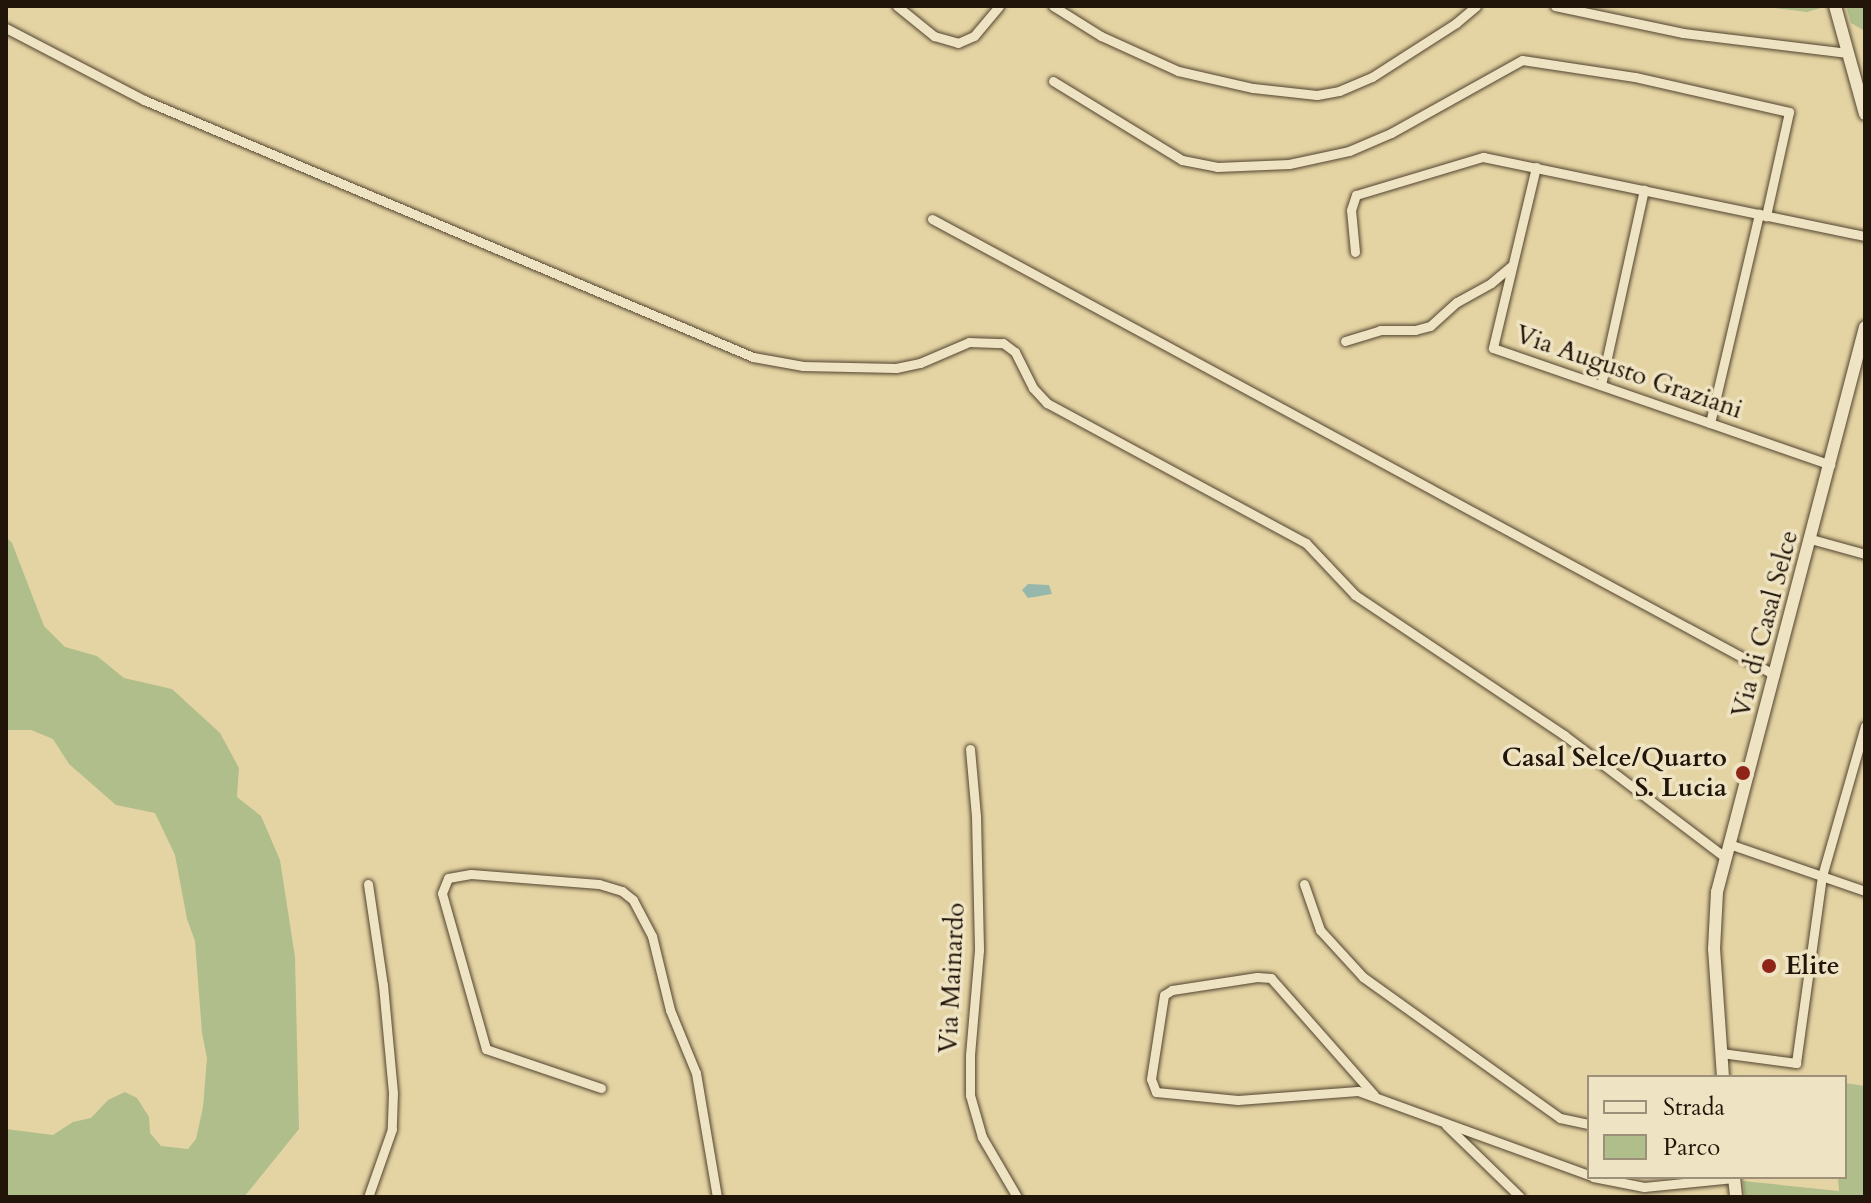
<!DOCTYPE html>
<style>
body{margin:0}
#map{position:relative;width:1871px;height:1203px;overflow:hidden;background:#e5d4a3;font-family:Cardo,serif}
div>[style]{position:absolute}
.green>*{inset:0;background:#afbe8a}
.water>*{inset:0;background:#96b7ac}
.roads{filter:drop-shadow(0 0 2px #524430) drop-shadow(0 0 2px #524430)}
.street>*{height:9px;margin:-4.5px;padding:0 4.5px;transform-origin:4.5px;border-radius:4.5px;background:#eee3c3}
.secondary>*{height:12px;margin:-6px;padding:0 6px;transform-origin:6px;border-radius:6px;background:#eee3c3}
.dots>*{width:22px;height:22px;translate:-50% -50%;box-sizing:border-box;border:4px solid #eee3c3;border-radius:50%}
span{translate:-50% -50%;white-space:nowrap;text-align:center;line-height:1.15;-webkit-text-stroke:7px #eee3c3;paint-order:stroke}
.street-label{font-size:26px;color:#211409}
.poi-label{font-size:26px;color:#211409;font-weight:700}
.right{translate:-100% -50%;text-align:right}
.left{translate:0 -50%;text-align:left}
.frame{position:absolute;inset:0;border:8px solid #211409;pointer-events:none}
.legend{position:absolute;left:1587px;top:1075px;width:260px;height:104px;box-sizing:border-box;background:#eee3c3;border:2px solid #9c9079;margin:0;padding:10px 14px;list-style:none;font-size:24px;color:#211409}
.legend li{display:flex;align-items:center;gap:16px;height:40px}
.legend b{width:40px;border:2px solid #9c9079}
</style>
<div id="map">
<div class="green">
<i style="clip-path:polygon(1756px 6px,1823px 6px,1824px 7px,1807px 12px)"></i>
<i style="clip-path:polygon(1846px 6px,1865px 6px,1865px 31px,1851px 23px)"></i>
<i style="clip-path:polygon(6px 537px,12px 543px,44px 626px,65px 647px,97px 656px,124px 678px,172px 689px,220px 733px,239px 768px,237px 797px,261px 816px,280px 860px,295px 957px,299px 1129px,244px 1197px,6px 1197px,6px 1129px,53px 1135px,73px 1122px,91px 1118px,108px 1100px,125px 1092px,137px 1098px,149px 1117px,150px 1133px,161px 1146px,188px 1149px,196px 1139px,203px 1107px,207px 1058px,202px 1033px,195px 941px,187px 919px,175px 855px,155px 813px,116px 805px,69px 764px,53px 739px,31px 730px,6px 730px)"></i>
<i style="clip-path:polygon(1845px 1083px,1865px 1086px,1865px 1197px,1745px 1197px,1743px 1181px,1839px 1191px,1838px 1177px,1845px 1177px)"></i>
</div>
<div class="water">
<i style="clip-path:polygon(1028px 584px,1049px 585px,1052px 594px,1028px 598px,1022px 590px)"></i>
</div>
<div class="roads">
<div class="street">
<i style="left:897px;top:6px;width:48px;rotate:39deg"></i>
<i style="left:934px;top:36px;width:25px;rotate:16deg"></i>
<i style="left:958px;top:43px;width:17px;rotate:-24deg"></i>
<i style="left:974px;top:36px;width:39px;rotate:-50deg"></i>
<i style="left:1053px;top:6px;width:57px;rotate:32deg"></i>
<i style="left:1101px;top:36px;width:85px;rotate:24.4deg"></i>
<i style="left:1178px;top:71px;width:77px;rotate:12.8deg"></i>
<i style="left:1253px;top:88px;width:64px;rotate:6.2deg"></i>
<i style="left:1317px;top:95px;width:22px;rotate:-10deg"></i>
<i style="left:1339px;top:91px;width:36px;rotate:-23deg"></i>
<i style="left:1372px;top:77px;width:100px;rotate:-32.7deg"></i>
<i style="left:1456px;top:23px;width:26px;rotate:-40deg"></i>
<i style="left:1555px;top:6px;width:131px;rotate:11.9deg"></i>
<i style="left:1683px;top:33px;width:166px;rotate:6.9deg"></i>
<i style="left:6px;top:28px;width:156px;rotate:27.6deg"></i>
<i style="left:144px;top:100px;width:661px;rotate:22.88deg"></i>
<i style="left:753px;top:357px;width:51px;rotate:10.2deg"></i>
<i style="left:803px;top:366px;width:93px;rotate:1.2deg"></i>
<i style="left:896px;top:368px;width:25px;rotate:-12deg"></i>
<i style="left:920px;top:363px;width:53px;rotate:-23.2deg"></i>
<i style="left:969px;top:342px;width:34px;rotate:2deg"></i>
<i style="left:1003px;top:343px;width:15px;rotate:37deg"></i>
<i style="left:1015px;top:352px;width:40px;rotate:63.4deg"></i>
<i style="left:1033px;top:388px;width:21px;rotate:47deg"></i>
<i style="left:1047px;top:403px;width:294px;rotate:28.4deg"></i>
<i style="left:1306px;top:543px;width:71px;rotate:46.7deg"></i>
<i style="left:1355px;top:595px;width:252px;rotate:33.8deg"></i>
<i style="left:1564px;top:735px;width:202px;rotate:37.2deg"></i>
<i style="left:1053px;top:81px;width:151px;rotate:31.5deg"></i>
<i style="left:1182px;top:160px;width:36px;rotate:11deg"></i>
<i style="left:1217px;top:167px;width:72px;rotate:-2.4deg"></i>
<i style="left:1289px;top:164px;width:61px;rotate:-12.2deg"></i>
<i style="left:1349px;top:151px;width:46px;rotate:-23.2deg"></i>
<i style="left:1391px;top:133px;width:150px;rotate:-29.1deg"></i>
<i style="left:1522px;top:60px;width:114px;rotate:8.6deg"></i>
<i style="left:1635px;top:77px;width:158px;rotate:12.8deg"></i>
<i style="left:1789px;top:112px;width:107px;rotate:102.5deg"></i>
<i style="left:1536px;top:167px;width:186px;rotate:103.4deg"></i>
<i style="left:1493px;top:348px;width:357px;rotate:19.1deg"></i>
<i style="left:932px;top:219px;width:958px;rotate:28.41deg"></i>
<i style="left:1355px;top:252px;width:42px;rotate:-95.4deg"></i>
<i style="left:1351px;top:210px;width:16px;rotate:-72deg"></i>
<i style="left:1356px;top:195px;width:133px;rotate:-16.7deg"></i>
<i style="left:1483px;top:157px;width:390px;rotate:11.7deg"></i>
<i style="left:1345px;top:341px;width:37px;rotate:-17deg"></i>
<i style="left:1380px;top:330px;width:35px"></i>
<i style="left:1415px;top:330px;width:16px;rotate:-15deg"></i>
<i style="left:1430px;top:326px;width:36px;rotate:-42deg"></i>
<i style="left:1457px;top:302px;width:39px;rotate:-29deg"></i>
<i style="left:1491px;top:283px;width:26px;rotate:-40deg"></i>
<i style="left:1601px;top:385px;width:200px;rotate:-77.6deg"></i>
<i style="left:1710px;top:423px;width:215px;rotate:-76.8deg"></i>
<i style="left:1811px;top:539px;width:56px;rotate:15.5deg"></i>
<i style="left:970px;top:749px;width:67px;rotate:84.9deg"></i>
<i style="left:976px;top:816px;width:134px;rotate:88.7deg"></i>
<i style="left:979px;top:950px;width:106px;rotate:94.9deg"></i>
<i style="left:970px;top:1056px;width:39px;rotate:90deg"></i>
<i style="left:970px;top:1095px;width:44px;rotate:74.1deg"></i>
<i style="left:982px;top:1137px;width:69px;rotate:59.7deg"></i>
<i style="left:1729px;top:844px;width:144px;rotate:19.1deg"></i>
<i style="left:368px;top:884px;width:102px;rotate:81.6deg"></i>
<i style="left:383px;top:985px;width:108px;rotate:84.7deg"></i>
<i style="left:393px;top:1093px;width:36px;rotate:92deg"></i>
<i style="left:392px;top:1129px;width:72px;rotate:109.4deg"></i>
<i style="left:1304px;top:884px;width:49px;rotate:70.8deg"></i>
<i style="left:1320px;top:930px;width:64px;rotate:47.5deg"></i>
<i style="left:1363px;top:977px;width:242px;rotate:35.6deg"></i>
<i style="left:1560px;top:1118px;width:30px;rotate:12deg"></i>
<i style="left:1721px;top:1053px;width:76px;rotate:7.6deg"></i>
<i style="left:1796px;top:1063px;width:189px;rotate:-82.1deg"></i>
<i style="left:1822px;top:876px;width:156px;rotate:-74deg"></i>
<i style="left:601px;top:1088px;width:121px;rotate:-161.3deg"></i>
<i style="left:486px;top:1049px;width:162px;rotate:-105.8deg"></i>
<i style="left:442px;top:893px;width:16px;rotate:-68deg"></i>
<i style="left:448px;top:878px;width:23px;rotate:-10deg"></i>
<i style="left:471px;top:874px;width:128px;rotate:4.5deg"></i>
<i style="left:599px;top:884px;width:24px;rotate:17deg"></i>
<i style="left:622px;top:891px;width:14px;rotate:39deg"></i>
<i style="left:633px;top:900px;width:41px;rotate:62.2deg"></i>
<i style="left:652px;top:936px;width:76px;rotate:76.3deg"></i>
<i style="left:670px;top:1010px;width:68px;rotate:67.6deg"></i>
<i style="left:696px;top:1073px;width:126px;rotate:80.4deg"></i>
<i style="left:1374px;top:1095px;width:156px;rotate:-131.4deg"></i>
<i style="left:1271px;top:978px;width:14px;rotate:-176deg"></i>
<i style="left:1257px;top:977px;width:86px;rotate:171.3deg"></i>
<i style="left:1172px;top:990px;width:9px;rotate:148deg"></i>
<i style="left:1164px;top:995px;width:85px;rotate:98.8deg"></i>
<i style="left:1151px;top:1079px;width:14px;rotate:69deg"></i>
<i style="left:1156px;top:1092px;width:82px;rotate:5.6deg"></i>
<i style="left:1238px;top:1100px;width:120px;rotate:-4.3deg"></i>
<i style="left:1358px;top:1091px;width:246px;rotate:20deg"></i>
<i style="left:1446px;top:1125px;width:103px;rotate:44.2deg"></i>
<i style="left:1593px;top:1177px;width:52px;rotate:11.1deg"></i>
<i style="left:1644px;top:1187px;width:90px;rotate:-5.7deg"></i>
</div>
<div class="secondary">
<i style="left:1835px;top:6px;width:112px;rotate:74.5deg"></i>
<i style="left:1723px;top:1077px;width:128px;rotate:-94deg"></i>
<i style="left:1714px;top:949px;width:57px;rotate:-87deg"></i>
<i style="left:1717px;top:892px;width:584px;rotate:-75.32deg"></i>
<i style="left:1734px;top:1177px;width:20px;rotate:84deg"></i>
</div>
</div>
<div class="dots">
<i style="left:1743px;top:773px;background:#8f2418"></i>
<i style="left:1769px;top:966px;background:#8f2418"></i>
</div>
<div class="street-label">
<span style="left:1629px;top:372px;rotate:19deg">Via Augusto Graziani</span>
<span style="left:1765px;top:624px;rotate:-75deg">Via di Casal Selce</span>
<span style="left:952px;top:978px;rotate:-87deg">Via Mainardo</span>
</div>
<div class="poi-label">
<span class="right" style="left:1727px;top:773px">Casal Selce/Quarto<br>S. Lucia</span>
<span class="left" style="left:1785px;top:966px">Elite</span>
</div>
<div class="frame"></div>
<ul class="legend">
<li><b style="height:10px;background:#eee3c3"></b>Strada</li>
<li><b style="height:22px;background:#afbe8a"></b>Parco</li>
</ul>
</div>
